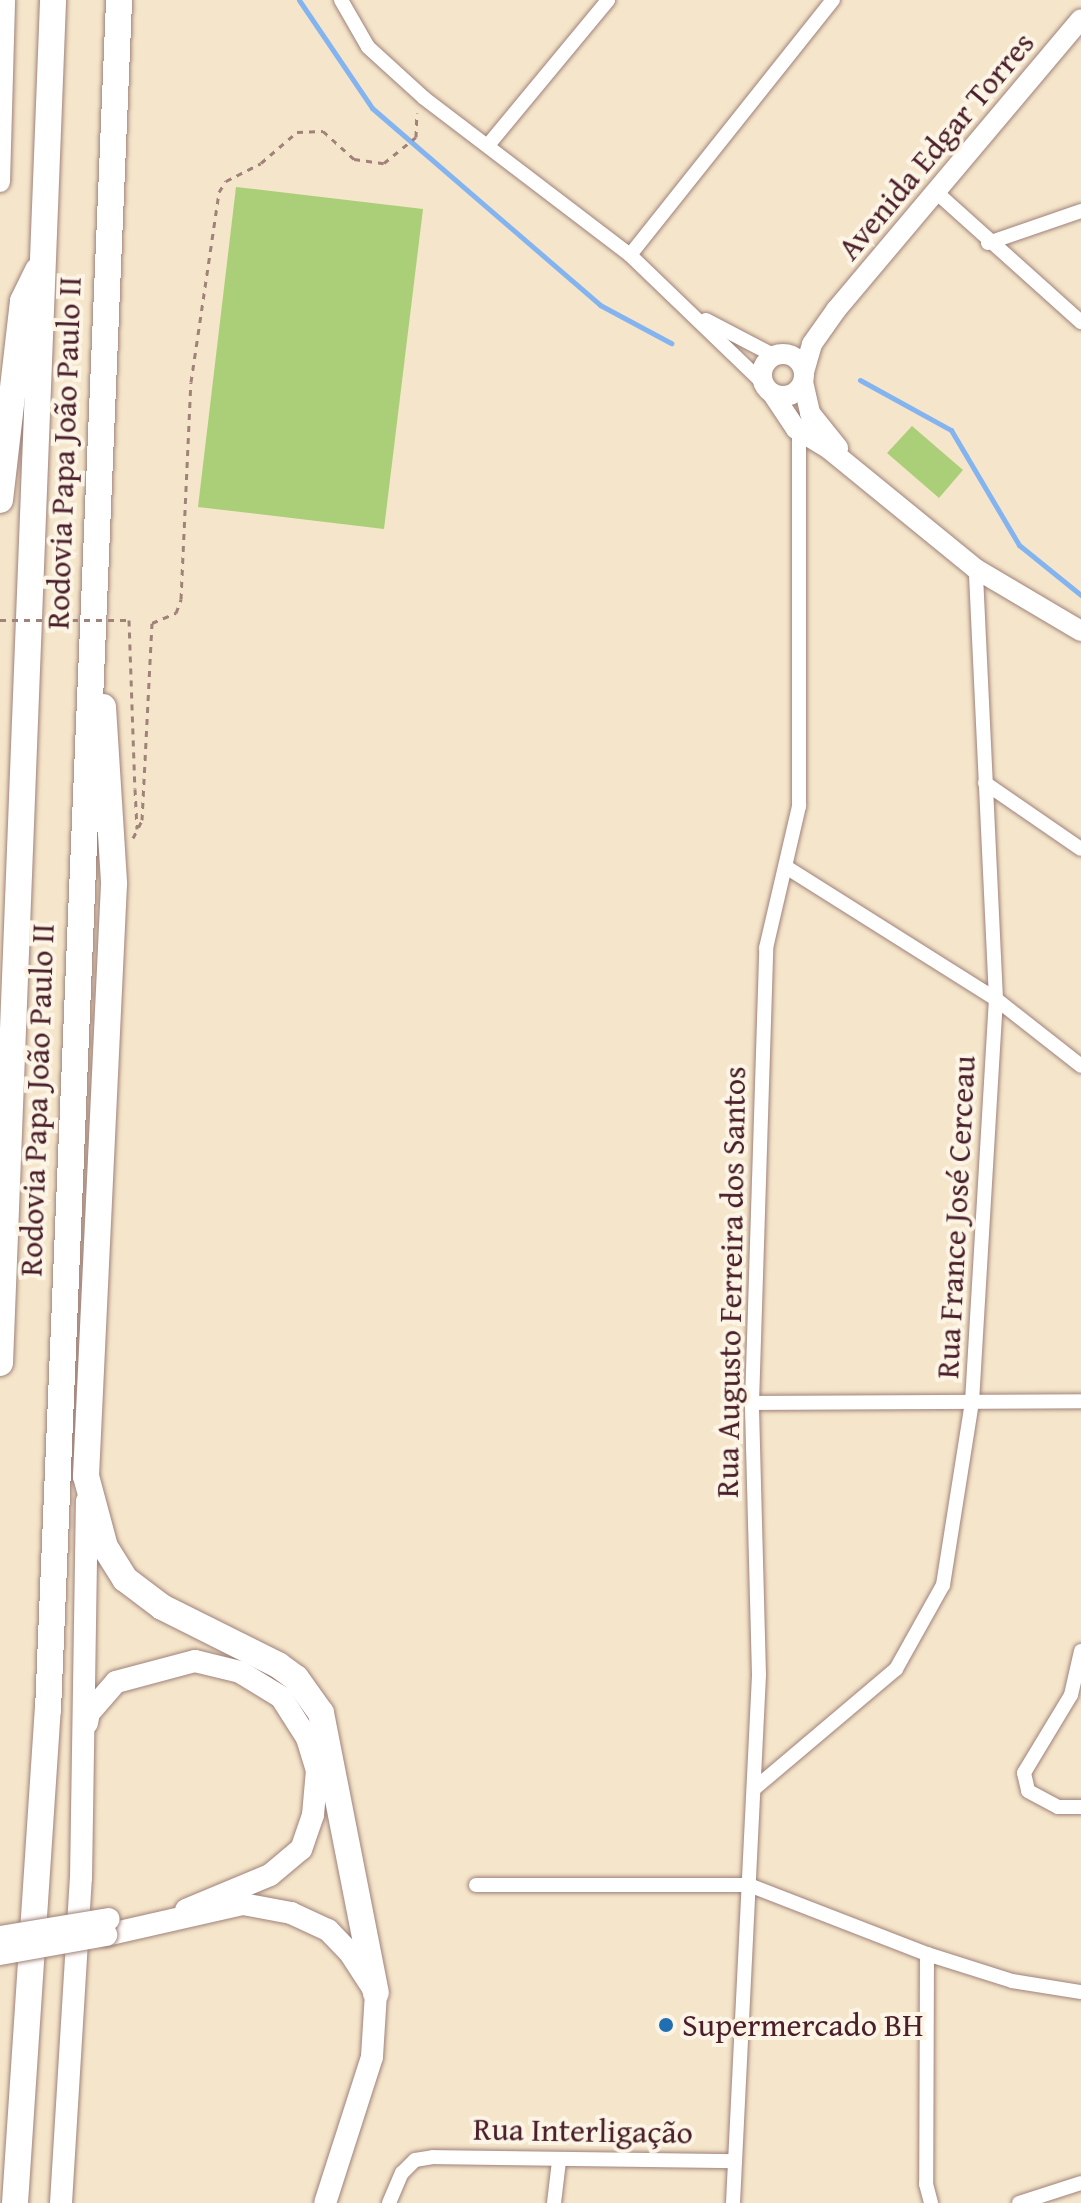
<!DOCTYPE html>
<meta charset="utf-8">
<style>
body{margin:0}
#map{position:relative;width:1081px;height:2203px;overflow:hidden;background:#f5e5ca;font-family:"Gentium Book Plus",serif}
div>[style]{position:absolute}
.green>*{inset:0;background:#abcf78}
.stream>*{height:5px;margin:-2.5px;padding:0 2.5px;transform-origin:2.5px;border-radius:2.5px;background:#84b4f0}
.path>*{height:3px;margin-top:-1.5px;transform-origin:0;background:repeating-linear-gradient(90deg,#a0827a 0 6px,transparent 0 12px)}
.roads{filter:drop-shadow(0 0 2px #a0827a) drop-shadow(0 0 2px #a0827a)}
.street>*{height:14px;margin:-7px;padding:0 7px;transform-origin:7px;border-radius:7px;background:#fff}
.secondary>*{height:20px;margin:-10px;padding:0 10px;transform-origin:10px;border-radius:10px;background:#fff}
.secondary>.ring{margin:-10px;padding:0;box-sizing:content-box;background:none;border:20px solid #fff;border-radius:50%}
.primary>*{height:22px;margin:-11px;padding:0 11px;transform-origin:11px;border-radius:11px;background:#fff}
.highway>*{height:26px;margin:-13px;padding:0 13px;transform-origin:13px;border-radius:13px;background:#fff}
.path-bridge>*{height:3px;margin-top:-1.5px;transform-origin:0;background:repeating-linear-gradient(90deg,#a0827a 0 6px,transparent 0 12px)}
.bridges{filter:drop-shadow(0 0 2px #a0827a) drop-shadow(0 0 2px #a0827a)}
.primary-bridge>*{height:22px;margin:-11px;padding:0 11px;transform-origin:11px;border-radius:11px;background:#fff}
.dots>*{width:22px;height:22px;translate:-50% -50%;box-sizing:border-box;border:4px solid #fcf5e5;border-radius:50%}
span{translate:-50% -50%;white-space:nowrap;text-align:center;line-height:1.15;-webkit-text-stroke:8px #fcf5e5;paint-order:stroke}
.street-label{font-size:32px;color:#4a1f2b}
.poi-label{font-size:32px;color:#4a1f2b}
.left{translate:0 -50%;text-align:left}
</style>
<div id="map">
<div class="green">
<i style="clip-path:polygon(236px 187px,423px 209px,384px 529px,198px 507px)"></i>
<i style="clip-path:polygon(912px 426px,963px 470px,939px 498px,887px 453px)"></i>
</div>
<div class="stream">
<i style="left:299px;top:0;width:130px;rotate:55.9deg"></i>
<i style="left:372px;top:108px;width:301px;rotate:40.8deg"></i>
<i style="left:600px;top:305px;width:81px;rotate:28.2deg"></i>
<i style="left:860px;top:380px;width:104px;rotate:28.8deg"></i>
<i style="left:951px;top:430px;width:134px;rotate:59.4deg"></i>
<i style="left:1019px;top:545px;width:80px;rotate:38.9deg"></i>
</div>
<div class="path">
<i style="left:135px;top:789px;width:40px;rotate:87.1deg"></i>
<i style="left:133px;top:838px;width:20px;rotate:-63deg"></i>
<i style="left:142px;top:820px;width:197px;rotate:-87.1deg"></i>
<i style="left:152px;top:623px;width:26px;rotate:-23deg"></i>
<i style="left:176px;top:613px;width:15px;rotate:-70deg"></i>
<i style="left:181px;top:599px;width:217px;rotate:-87.4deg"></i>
<i style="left:191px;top:382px;width:192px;rotate:-81.6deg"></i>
<i style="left:219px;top:192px;width:13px;rotate:-58deg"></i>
<i style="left:226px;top:181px;width:39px;rotate:-27deg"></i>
<i style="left:261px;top:163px;width:48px;rotate:-40.7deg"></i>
<i style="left:297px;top:132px;width:26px;rotate:-2deg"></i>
<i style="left:323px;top:131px;width:42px;rotate:42.1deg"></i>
<i style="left:354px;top:159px;width:30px;rotate:8deg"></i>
<i style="left:384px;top:163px;width:41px;rotate:-39.1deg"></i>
<i style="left:416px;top:137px;width:24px;rotate:-88deg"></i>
</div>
<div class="roads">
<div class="street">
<i style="left:341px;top:0;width:54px;rotate:60.1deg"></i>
<i style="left:368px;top:47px;width:76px;rotate:42.3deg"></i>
<i style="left:424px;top:98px;width:259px;rotate:37.3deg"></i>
<i style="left:630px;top:255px;width:186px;rotate:43.9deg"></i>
<i style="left:489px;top:144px;width:187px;rotate:-50.4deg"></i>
<i style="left:936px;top:192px;width:195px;rotate:41.9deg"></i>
<i style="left:988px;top:243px;width:98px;rotate:-19deg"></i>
<i style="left:630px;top:255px;width:326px;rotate:-51.5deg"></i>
<i style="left:706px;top:320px;width:76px;rotate:27.6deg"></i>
<i style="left:985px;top:783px;width:116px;rotate:34.5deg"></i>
<i style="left:786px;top:867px;width:248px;rotate:32.2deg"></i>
<i style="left:996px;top:999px;width:108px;rotate:38.2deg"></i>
<i style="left:752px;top:1403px;width:329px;rotate:-0.3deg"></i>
<i style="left:1081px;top:1651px;width:45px;rotate:102.8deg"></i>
<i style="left:1071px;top:1695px;width:91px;rotate:121.1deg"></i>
<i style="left:1024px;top:1773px;width:18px;rotate:77deg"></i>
<i style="left:1028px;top:1791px;width:34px;rotate:28deg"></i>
<i style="left:1058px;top:1807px;width:23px"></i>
<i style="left:754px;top:1789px;width:186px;rotate:-40.2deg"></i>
<i style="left:896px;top:1669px;width:96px;rotate:-60.8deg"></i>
<i style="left:943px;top:1585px;width:185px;rotate:-81deg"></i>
<i style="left:972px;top:1402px;width:404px;rotate:-86.6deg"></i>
<i style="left:996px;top:999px;width:430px;rotate:-92.7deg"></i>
<i style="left:476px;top:1885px;width:273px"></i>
<i style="left:749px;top:1885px;width:191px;rotate:21.2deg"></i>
<i style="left:927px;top:1954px;width:89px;rotate:17.6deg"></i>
<i style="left:1012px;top:1981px;width:70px;rotate:9.1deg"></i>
<i style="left:927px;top:1954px;width:230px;rotate:90.2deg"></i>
<i style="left:926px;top:2184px;width:20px;rotate:75deg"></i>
<i style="left:389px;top:2203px;width:33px;rotate:-67deg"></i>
<i style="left:402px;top:2173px;width:18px;rotate:-45deg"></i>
<i style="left:415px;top:2160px;width:18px;rotate:-9deg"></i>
<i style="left:433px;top:2157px;width:299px;rotate:0.8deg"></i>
<i style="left:554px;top:2203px;width:42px;rotate:-83.2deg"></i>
<i style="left:733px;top:2203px;width:529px;rotate:-87.18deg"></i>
<i style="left:759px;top:1675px;width:272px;rotate:-91.5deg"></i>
<i style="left:752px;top:1403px;width:455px;rotate:-88.2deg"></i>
<i style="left:766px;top:948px;width:146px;rotate:-76.9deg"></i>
<i style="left:799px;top:806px;width:381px;rotate:-90deg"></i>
<i style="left:1019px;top:2203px;width:65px;rotate:-17.9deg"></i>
</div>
<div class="secondary">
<i style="left:0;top:182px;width:182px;rotate:-88.4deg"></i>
<i class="ring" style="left:762px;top:354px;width:22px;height:22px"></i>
<i style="left:804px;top:372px;width:29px;rotate:-74deg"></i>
<i style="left:812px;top:344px;width:42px;rotate:-54.8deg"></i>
<i style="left:836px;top:310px;width:380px;rotate:-49.9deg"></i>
<i style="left:803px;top:382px;width:32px;rotate:77deg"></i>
<i style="left:810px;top:413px;width:45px;rotate:51.3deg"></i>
<i style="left:772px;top:393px;width:43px;rotate:56.3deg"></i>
<i style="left:796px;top:429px;width:39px;rotate:31deg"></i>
<i style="left:829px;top:449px;width:190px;rotate:39.2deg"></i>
<i style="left:976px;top:569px;width:122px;rotate:30.6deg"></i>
</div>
<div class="primary">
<i style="left:87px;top:1723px;width:10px;rotate:-79deg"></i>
<i style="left:89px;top:1713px;width:41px;rotate:-48.9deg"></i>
<i style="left:116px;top:1682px;width:82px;rotate:-14.9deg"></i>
<i style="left:195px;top:1661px;width:46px;rotate:13.7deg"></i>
<i style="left:240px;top:1672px;width:48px;rotate:31.4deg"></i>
<i style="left:281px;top:1697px;width:49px;rotate:57.6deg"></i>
<i style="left:307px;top:1738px;width:34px;rotate:73deg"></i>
<i style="left:317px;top:1770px;width:45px;rotate:95.1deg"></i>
<i style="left:313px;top:1815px;width:36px;rotate:109deg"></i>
<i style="left:301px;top:1849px;width:40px;rotate:140deg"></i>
<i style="left:270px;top:1875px;width:91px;rotate:157.4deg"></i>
<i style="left:106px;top:1935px;width:140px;rotate:-12.8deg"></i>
<i style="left:243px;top:1904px;width:49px;rotate:10.6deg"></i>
<i style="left:291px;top:1913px;width:41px;rotate:24.7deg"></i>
<i style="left:328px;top:1930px;width:32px;rotate:46deg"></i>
<i style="left:350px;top:1953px;width:48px;rotate:57deg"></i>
<i style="left:376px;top:1993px;width:64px;rotate:93.6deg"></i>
<i style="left:372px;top:2057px;width:153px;rotate:107.8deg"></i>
<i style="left:61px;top:2203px;width:326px;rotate:-86.5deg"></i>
<i style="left:81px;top:1878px;width:377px;rotate:-89.1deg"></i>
</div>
<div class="highway">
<i style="left:0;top:500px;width:200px;rotate:-83.4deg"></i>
<i style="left:23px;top:301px;width:34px;rotate:-64deg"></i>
<i style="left:103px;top:707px;width:177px;rotate:86.4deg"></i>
<i style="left:114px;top:884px;width:593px;rotate:92.71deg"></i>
<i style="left:86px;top:1476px;width:73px;rotate:75deg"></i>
<i style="left:105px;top:1547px;width:38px;rotate:58deg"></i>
<i style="left:125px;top:1579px;width:46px;rotate:37.1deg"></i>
<i style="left:162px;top:1607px;width:130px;rotate:26.6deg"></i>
<i style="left:278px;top:1665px;width:22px;rotate:36deg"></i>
<i style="left:296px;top:1678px;width:43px;rotate:54.5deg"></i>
<i style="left:321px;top:1713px;width:285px;rotate:78.9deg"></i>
<i style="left:0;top:1363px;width:1364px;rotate:-87.77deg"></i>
<i style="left:15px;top:2203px;width:494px;rotate:-86.2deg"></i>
<i style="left:48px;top:1710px;width:1711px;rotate:-87.62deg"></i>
</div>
</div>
<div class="path-bridge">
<i style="left:0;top:620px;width:129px"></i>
<i style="left:129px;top:620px;width:169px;rotate:88deg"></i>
</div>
<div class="bridges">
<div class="primary-bridge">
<i style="left:0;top:1937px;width:110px;rotate:-9.4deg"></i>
<i style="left:0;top:1954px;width:108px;rotate:-10.2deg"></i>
</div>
</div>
<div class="dots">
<i style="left:666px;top:2025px;background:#1f6fb2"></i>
</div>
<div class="street-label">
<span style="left:936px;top:146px;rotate:-50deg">Avenida Edgar Torres</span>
<span style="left:64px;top:453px;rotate:-88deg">Rodovia Papa João Paulo II</span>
<span style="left:37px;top:1100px;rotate:-88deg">Rodovia Papa João Paulo II</span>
<span style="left:956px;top:1217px;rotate:-87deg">Rua France José Cerceau</span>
<span style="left:731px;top:1282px;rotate:-89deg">Rua Augusto Ferreira dos Santos</span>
<span style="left:583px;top:2131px;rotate:1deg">Rua Interligação</span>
</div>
<div class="poi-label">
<span class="left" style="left:682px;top:2025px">Supermercado BH</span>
</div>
</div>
